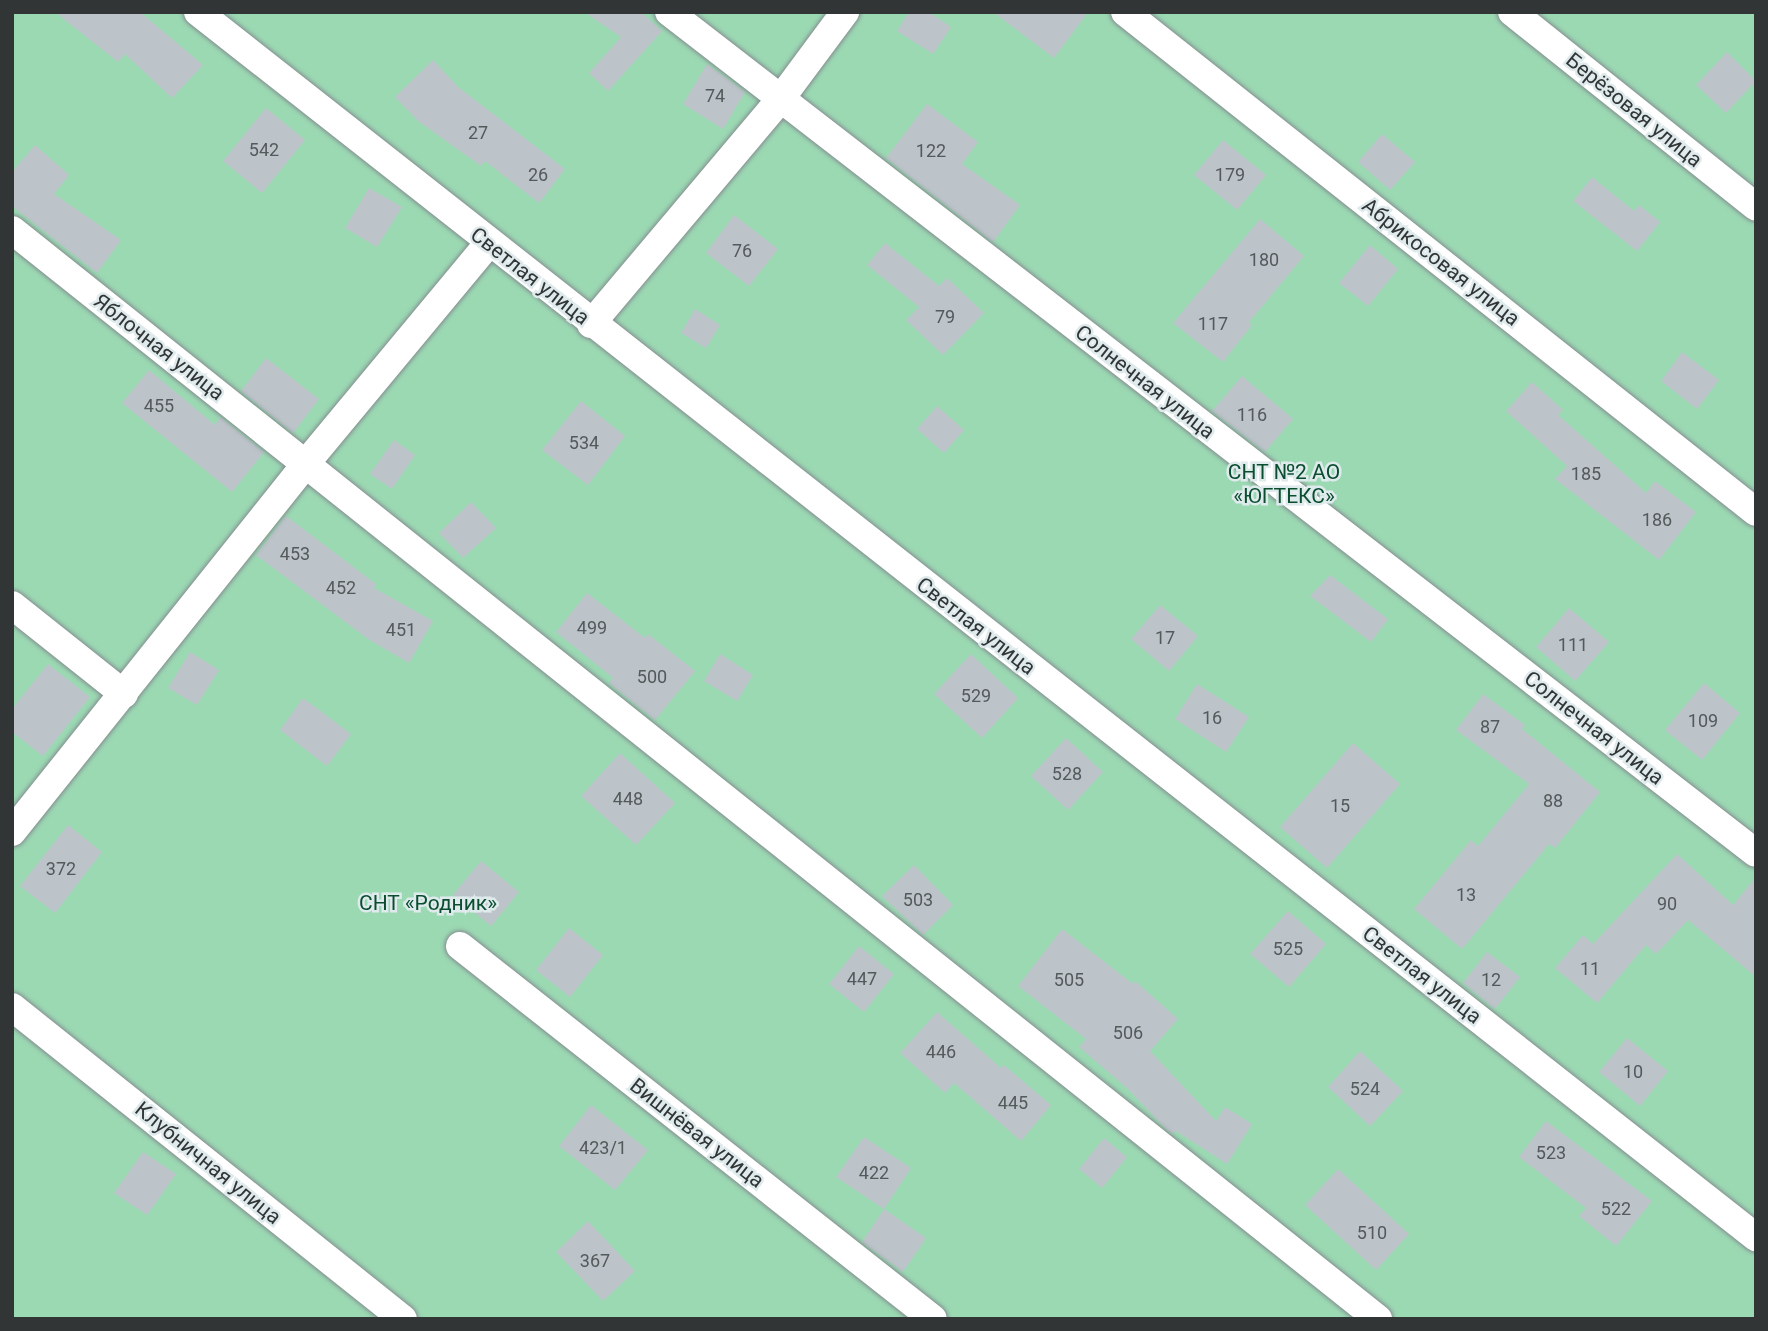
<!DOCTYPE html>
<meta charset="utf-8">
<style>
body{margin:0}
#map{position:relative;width:1768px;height:1331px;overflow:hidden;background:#dfeaec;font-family:Roboto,sans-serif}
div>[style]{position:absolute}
.green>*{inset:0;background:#9bd9b3}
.building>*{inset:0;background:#bcc4ca}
.roads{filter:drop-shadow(0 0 2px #848e90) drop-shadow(0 0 2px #848e90)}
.street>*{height:28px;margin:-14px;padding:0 14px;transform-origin:14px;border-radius:14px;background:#fff}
span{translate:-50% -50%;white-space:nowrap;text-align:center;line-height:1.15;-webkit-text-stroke:5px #dfeaec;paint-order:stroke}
.number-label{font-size:18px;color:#54595b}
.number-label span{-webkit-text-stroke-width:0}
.street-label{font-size:21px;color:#313536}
.park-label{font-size:21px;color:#0a4e2f}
.frame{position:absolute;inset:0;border:14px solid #313536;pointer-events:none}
</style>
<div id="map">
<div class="green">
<i style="clip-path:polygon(12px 12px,1756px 12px,1756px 1319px,12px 1319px)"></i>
</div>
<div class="building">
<i style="clip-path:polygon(55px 12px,140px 12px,203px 65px,172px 98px,125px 54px,118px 62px)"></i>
<i style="clip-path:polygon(584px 12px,641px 12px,662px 31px,608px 91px,589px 73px,621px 37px)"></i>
<i style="clip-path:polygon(909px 12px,929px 12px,951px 27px,933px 54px,897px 31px)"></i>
<i style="clip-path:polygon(993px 12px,1088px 12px,1054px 58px)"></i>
<i style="clip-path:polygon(1727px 52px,1756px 81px,1726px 113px,1696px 85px)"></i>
<i style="clip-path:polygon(433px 60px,458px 87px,565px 169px,539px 203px,485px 161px,481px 166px,418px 121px,395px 97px)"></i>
<i style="clip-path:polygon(707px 64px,745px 92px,723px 129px,683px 104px)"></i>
<i style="clip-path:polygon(927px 104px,978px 142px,962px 164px,1020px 205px,993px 242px,886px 158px)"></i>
<i style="clip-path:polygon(266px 108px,305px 140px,262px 193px,223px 161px)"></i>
<i style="clip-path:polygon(1382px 134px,1415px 162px,1390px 190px,1358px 162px)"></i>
<i style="clip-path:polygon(1223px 140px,1266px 175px,1237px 210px,1194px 175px)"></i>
<i style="clip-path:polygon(35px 145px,69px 175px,54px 194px,121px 240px,97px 273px,12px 206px,12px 172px)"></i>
<i style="clip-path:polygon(1592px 177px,1634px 211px,1639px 205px,1660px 222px,1637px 251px,1573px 201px)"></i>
<i style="clip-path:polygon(369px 188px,402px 207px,377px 247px,345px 228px)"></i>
<i style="clip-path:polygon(734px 215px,778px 249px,749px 286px,706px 253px)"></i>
<i style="clip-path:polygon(1260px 219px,1304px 256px,1249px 322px,1252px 325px,1223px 362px,1173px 323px)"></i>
<i style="clip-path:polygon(885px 243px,939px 286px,947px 278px,984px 313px,943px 355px,906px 320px,919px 307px,867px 265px)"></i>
<i style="clip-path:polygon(1370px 245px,1398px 269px,1368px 306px,1339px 283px)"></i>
<i style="clip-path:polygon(695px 309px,720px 325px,706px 348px,681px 333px)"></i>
<i style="clip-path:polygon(1682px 352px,1719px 380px,1697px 409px,1661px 381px)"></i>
<i style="clip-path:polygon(266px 358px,319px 399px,293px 433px,241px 391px)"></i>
<i style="clip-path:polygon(149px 370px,215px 425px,220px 417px,264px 452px,232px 492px,122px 403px)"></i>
<i style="clip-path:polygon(1242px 376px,1293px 419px,1265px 452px,1212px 411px)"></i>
<i style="clip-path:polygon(1532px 382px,1563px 410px,1558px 415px,1646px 493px,1655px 481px,1696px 512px,1659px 560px,1555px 479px,1567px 466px,1506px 411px)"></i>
<i style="clip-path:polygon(581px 401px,625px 436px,588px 485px,542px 450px)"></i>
<i style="clip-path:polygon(937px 406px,964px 430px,944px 453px,917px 429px)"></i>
<i style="clip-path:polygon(394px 440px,415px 455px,392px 489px,370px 474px)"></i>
<i style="clip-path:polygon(471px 502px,496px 528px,463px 558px,439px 533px)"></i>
<i style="clip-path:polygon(286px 516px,376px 584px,374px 588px,433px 621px,409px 663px,368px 639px,256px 555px)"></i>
<i style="clip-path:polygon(1330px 575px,1388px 619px,1371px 642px,1310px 596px)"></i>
<i style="clip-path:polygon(587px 593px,645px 638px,648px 634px,695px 671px,655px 720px,609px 683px,613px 678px,556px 632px)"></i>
<i style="clip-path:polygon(1160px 605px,1198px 636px,1169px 671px,1131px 639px)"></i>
<i style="clip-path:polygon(1569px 608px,1609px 642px,1575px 681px,1536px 647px)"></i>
<i style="clip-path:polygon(190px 652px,219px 670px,197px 705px,168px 688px)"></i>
<i style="clip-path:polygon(720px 654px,753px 675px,737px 701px,704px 681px)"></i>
<i style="clip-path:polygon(971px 654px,1018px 698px,982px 738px,934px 694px)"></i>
<i style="clip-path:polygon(48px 664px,90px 697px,43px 756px,12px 732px,12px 709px)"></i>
<i style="clip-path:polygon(1704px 683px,1740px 713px,1702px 760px,1665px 730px)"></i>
<i style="clip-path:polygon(1197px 684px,1249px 717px,1226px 752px,1175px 719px)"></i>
<i style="clip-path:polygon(1483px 694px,1525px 725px,1522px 729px,1600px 792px,1555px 848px,1549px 844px,1462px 949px,1414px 909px,1471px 840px,1478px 846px,1529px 784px,1456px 730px)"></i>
<i style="clip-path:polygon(303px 698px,351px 734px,327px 766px,280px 730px)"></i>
<i style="clip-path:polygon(1066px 738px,1103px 772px,1068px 810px,1031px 776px)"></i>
<i style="clip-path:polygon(1353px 743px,1400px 784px,1327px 868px,1280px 827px)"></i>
<i style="clip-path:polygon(620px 753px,675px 803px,636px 845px,581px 796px)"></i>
<i style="clip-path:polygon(68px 825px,102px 852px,55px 913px,20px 886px)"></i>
<i style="clip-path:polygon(1677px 854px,1733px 905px,1756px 877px,1756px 977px,1688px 920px,1656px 954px,1646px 945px,1597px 1003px,1555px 968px,1583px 935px,1593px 944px)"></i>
<i style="clip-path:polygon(481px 861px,519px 892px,491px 926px,453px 895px)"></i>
<i style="clip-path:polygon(914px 865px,953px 905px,923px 935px,882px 896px)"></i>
<i style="clip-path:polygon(1288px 911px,1326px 944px,1289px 987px,1250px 954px)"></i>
<i style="clip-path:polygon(569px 928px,603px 955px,570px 997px,536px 970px)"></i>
<i style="clip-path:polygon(1062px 929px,1133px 984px,1135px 981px,1178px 1019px,1150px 1051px,1216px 1121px,1225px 1107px,1252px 1124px,1227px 1164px,1176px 1131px,1172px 1134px,1164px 1127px,1128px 1089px,1079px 1047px,1086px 1039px,1018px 986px)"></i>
<i style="clip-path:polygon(859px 946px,894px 974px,864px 1012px,829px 984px)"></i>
<i style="clip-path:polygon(1487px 952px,1520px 977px,1495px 1009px,1463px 983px)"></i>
<i style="clip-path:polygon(937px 1012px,1001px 1068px,1004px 1065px,1051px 1105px,1021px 1141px,954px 1083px,945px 1093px,900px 1053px)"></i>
<i style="clip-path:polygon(1627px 1038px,1668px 1071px,1640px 1106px,1599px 1072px)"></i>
<i style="clip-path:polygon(1360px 1051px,1403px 1091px,1370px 1126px,1328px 1087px)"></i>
<i style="clip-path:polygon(591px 1105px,648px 1150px,615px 1190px,559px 1146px)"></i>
<i style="clip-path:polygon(1546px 1121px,1652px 1201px,1616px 1246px,1579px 1216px,1586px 1208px,1519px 1157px)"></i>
<i style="clip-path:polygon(864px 1137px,911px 1168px,884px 1209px,836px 1177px)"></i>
<i style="clip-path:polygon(1104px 1138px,1127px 1157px,1102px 1188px,1079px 1169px)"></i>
<i style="clip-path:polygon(143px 1152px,176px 1174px,147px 1215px,114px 1193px)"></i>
<i style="clip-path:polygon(1338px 1169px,1409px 1234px,1376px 1270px,1305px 1205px)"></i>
<i style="clip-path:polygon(884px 1209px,926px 1238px,903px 1272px,862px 1242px)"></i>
<i style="clip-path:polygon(588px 1221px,635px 1271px,603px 1301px,556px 1252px)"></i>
</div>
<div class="roads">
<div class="street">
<i style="left:198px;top:12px;width:1982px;rotate:38.18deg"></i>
<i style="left:669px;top:12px;width:1374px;rotate:37.73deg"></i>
<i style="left:1125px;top:12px;width:805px;rotate:38.39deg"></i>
<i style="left:1512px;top:12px;width:312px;rotate:38.6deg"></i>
<i style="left:12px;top:230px;width:1747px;rotate:38.56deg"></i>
<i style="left:591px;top:324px;width:292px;rotate:-49.9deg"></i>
<i style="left:779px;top:101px;width:111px;rotate:-53.4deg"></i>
<i style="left:12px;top:605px;width:143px;rotate:38.5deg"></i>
<i style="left:12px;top:832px;width:473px;rotate:-51.4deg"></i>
<i style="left:307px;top:462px;width:283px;rotate:-50.3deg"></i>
<i style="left:460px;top:946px;width:602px;rotate:38.26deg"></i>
<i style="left:12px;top:1007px;width:500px;rotate:38.59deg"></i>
</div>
</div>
<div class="number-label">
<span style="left:715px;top:96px">74</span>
<span style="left:478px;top:133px">27</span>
<span style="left:264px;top:150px">542</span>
<span style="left:931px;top:151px">122</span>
<span style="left:538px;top:175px">26</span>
<span style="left:1230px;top:175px">179</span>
<span style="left:742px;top:251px">76</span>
<span style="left:1264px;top:260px">180</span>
<span style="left:945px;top:317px">79</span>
<span style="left:1213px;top:324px">117</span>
<span style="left:159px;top:406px">455</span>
<span style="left:1252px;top:415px">116</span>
<span style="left:584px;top:443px">534</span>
<span style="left:1586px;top:474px">185</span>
<span style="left:1657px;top:520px">186</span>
<span style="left:295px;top:554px">453</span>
<span style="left:341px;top:588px">452</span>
<span style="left:592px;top:628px">499</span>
<span style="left:401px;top:630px">451</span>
<span style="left:1165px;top:638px">17</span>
<span style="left:1573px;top:645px">111</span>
<span style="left:652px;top:677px">500</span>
<span style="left:976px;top:696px">529</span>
<span style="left:1212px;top:718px">16</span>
<span style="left:1703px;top:721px">109</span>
<span style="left:1490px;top:727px">87</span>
<span style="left:1067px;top:774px">528</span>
<span style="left:628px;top:799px">448</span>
<span style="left:1553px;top:801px">88</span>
<span style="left:1340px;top:806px">15</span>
<span style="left:61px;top:869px">372</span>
<span style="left:1466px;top:895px">13</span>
<span style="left:918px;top:900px">503</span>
<span style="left:1667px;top:904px">90</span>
<span style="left:1288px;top:949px">525</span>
<span style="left:1590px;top:969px">11</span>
<span style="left:862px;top:979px">447</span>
<span style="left:1069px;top:980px">505</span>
<span style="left:1491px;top:980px">12</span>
<span style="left:1128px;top:1033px">506</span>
<span style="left:941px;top:1052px">446</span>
<span style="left:1633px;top:1072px">10</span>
<span style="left:1365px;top:1089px">524</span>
<span style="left:1013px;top:1103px">445</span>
<span style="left:603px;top:1148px">423/1</span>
<span style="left:1551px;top:1153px">523</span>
<span style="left:874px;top:1173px">422</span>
<span style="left:1616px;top:1209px">522</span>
<span style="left:1372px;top:1233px">510</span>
<span style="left:595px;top:1261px">367</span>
</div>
<div class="street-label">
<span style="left:1634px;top:110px;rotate:39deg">Берёзовая улица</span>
<span style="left:1441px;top:262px;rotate:38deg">Абрикосовая улица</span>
<span style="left:530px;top:276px;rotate:38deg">Светлая улица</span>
<span style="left:159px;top:347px;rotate:38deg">Яблочная улица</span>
<span style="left:1145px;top:382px;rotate:38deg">Солнечная улица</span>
<span style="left:976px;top:626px;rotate:38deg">Светлая улица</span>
<span style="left:1594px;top:728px;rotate:38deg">Солнечная улица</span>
<span style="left:1422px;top:975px;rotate:38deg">Светлая улица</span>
<span style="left:697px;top:1133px;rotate:38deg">Вишнёвая улица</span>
<span style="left:208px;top:1163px;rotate:39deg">Клубничная улица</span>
</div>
<div class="park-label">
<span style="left:1284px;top:484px">СНТ №2 АО<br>«ЮГТЕКС»</span>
<span style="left:428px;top:903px">СНТ «Родник»</span>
</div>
<div class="frame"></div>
</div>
